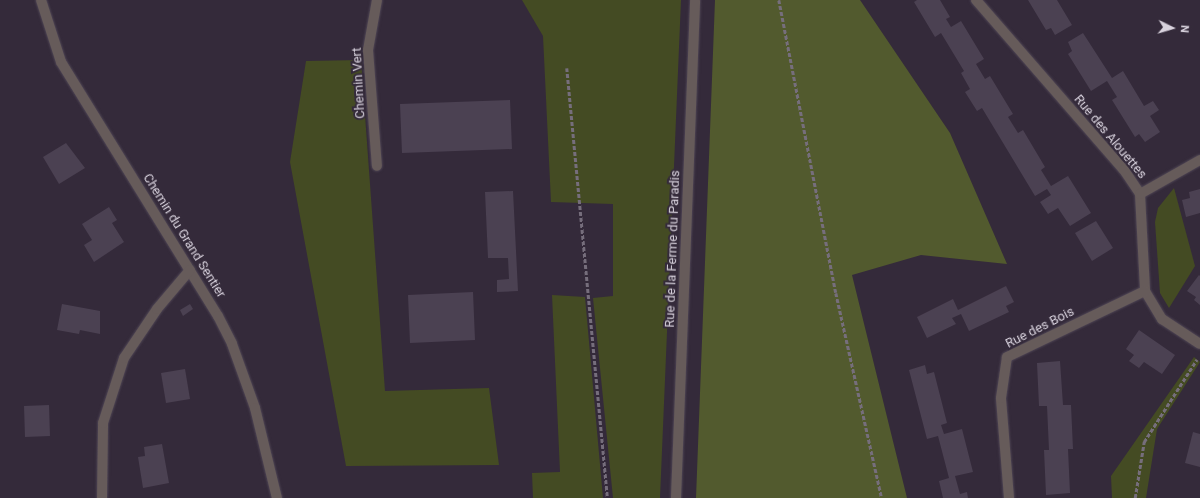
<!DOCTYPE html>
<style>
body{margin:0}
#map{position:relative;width:1200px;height:498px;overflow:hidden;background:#342a3a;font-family:Roboto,sans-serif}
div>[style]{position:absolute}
.green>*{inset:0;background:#444b23}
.forest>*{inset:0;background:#525a2e}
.building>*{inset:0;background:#4b4152}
.path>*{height:2.5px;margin-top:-1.25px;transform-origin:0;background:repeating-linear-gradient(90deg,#766e7c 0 4px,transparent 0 6px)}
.roads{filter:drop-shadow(0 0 1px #4e4554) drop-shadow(0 0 1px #4e4554)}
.street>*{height:10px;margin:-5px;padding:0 5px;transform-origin:5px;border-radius:5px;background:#665b5a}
span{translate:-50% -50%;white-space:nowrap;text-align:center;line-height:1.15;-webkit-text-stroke:4px #342a3a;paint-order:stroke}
.street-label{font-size:13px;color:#d9d3de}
.north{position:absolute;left:1152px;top:8px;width:40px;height:40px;-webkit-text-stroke:3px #342a3a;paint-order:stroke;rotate:95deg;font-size:11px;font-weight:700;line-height:16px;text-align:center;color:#d9d3de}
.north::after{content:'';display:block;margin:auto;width:14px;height:18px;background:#d9d3de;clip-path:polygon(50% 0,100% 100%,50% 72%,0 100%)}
</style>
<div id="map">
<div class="green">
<i style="clip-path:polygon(522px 0,681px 0,660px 498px,613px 498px,593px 298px,613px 296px,613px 204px,551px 202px,543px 36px)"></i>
<i style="clip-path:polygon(361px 60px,385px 391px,489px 388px,499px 465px,346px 466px,290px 162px,306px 61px)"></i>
<i style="clip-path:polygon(1174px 188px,1195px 266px,1169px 308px,1160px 293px,1155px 222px,1158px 208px)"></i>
<i style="clip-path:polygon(552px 295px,585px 297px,603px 498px,533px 498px,532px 473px,560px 472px)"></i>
<i style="clip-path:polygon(1194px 357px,1200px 362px,1157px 429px,1146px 498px,1112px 498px,1111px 476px)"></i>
</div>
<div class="forest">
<i style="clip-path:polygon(715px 0,860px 0,950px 133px,1007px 264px,921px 255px,852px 275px,907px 498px,696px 498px)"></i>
</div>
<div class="building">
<i style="clip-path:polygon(917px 0,940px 0,950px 17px,946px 19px,951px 27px,961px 21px,984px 59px,976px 64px,985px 79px,990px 76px,1013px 114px,1008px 117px,1018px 133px,1023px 130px,1045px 167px,1041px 170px,1051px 186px,1068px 176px,1091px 213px,1070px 226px,1058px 208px,1048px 214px,1040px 202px,1051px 195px,1047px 189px,1035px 196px,982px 108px,977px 111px,965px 92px,970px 89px,961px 73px,964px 71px,941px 33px,935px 37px,914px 2px)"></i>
<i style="clip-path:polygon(1028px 0,1057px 0,1072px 25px,1055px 35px,1051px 28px,1046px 30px)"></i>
<i style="clip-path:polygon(1083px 33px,1112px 78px,1123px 71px,1144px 106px,1153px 101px,1159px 110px,1150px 116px,1160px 132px,1145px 142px,1139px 134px,1135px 137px,1112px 100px,1117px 97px,1107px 81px,1091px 91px,1068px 54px,1072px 51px,1068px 42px)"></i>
<i style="clip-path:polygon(510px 100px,512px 149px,402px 153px,400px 104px)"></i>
<i style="clip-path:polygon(66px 143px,85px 168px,59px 184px,43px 157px)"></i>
<i style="clip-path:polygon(1200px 189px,1200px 213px,1186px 217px,1182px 200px,1190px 198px,1189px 192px)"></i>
<i style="clip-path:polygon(513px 191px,518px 291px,497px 292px,497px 280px,509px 279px,508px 258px,488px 258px,485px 192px)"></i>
<i style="clip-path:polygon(109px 207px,117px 220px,112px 223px,124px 242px,94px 262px,84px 245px,92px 240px,82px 224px)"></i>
<i style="clip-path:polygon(1096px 221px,1113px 248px,1092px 261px,1075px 233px)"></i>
<i style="clip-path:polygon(1199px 275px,1200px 276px,1200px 305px,1194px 300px,1196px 297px,1187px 291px)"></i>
<i style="clip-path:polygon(1006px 286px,1014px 302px,1006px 306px,1009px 312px,969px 331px,961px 314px,952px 318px,956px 324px,927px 338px,917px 317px,953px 299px,958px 310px)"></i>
<i style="clip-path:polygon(473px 292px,475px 340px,410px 343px,408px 295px)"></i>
<i style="clip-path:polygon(62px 304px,100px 311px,100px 334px,80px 330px,79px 334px,57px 330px)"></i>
<i style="clip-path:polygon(190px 304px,193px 309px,183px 316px,180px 310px)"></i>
<i style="clip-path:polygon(1139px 330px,1175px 355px,1162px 374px,1144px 362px,1139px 368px,1129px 361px,1134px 355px,1126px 349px)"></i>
<i style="clip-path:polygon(1060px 361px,1063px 405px,1071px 405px,1073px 449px,1068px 449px,1070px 493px,1046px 495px,1044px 450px,1049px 450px,1047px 406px,1039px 406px,1037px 363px)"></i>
<i style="clip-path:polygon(925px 365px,927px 374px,934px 372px,947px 423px,941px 425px,944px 434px,962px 429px,973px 472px,955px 476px,960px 494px,967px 492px,968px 498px,943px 498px,939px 481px,949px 478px,938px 436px,927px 439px,909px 370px)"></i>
<i style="clip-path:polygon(185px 369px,190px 399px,166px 403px,161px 373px)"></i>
<i style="clip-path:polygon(49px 405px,50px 436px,25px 437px,24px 406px)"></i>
<i style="clip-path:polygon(1193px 432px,1200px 434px,1200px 467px,1185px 463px)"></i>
<i style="clip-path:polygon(162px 444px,169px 483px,143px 488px,138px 457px,145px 456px,144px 447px)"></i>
</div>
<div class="path">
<i style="left:779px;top:0;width:298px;rotate:79deg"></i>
<i style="left:836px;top:293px;width:210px;rotate:77.4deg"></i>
<i style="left:567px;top:68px;width:432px;rotate:84.6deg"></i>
<i style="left:1135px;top:498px;width:57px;rotate:-80.9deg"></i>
<i style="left:1144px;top:442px;width:98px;rotate:-57.4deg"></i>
</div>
<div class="roads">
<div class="street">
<i style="left:41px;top:0;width:65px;rotate:72.1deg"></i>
<i style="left:61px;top:62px;width:299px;rotate:58.3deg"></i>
<i style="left:218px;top:316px;width:31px;rotate:63deg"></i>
<i style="left:232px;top:344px;width:68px;rotate:70.2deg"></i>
<i style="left:255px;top:408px;width:93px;rotate:76.3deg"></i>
<i style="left:377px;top:0;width:51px;rotate:100.2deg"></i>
<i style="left:368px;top:50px;width:116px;rotate:85.6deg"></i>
<i style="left:976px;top:0;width:225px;rotate:49deg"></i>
<i style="left:1124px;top:170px;width:29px;rotate:56deg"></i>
<i style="left:1140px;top:194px;width:97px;rotate:87deg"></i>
<i style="left:1145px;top:291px;width:33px;rotate:59deg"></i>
<i style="left:1162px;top:319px;width:45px;rotate:33.3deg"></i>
<i style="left:1140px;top:194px;width:69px;rotate:-29.5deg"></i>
<i style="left:102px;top:498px;width:75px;rotate:-89.2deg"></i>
<i style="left:103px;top:423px;width:68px;rotate:-72.1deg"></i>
<i style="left:124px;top:358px;width:59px;rotate:-56deg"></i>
<i style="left:157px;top:309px;width:51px;rotate:-49.8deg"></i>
<i style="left:676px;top:498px;width:498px;rotate:-87.8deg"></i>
<i style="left:1009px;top:498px;width:100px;rotate:-94.6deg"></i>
<i style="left:1001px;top:398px;width:41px;rotate:-81.7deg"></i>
<i style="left:1007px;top:357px;width:153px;rotate:-25.6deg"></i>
</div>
</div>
<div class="street-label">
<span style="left:359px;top:83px;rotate:-93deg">Chemin Vert</span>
<span style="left:1110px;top:137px;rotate:50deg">Rue des Alouettes</span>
<span style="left:184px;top:236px;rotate:58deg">Chemin du Grand Sentier</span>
<span style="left:673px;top:249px;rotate:-88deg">Rue de la Ferme du Paradis</span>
<span style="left:1040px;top:328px;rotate:-27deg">Rue des Bois</span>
</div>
<div class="north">N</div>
</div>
